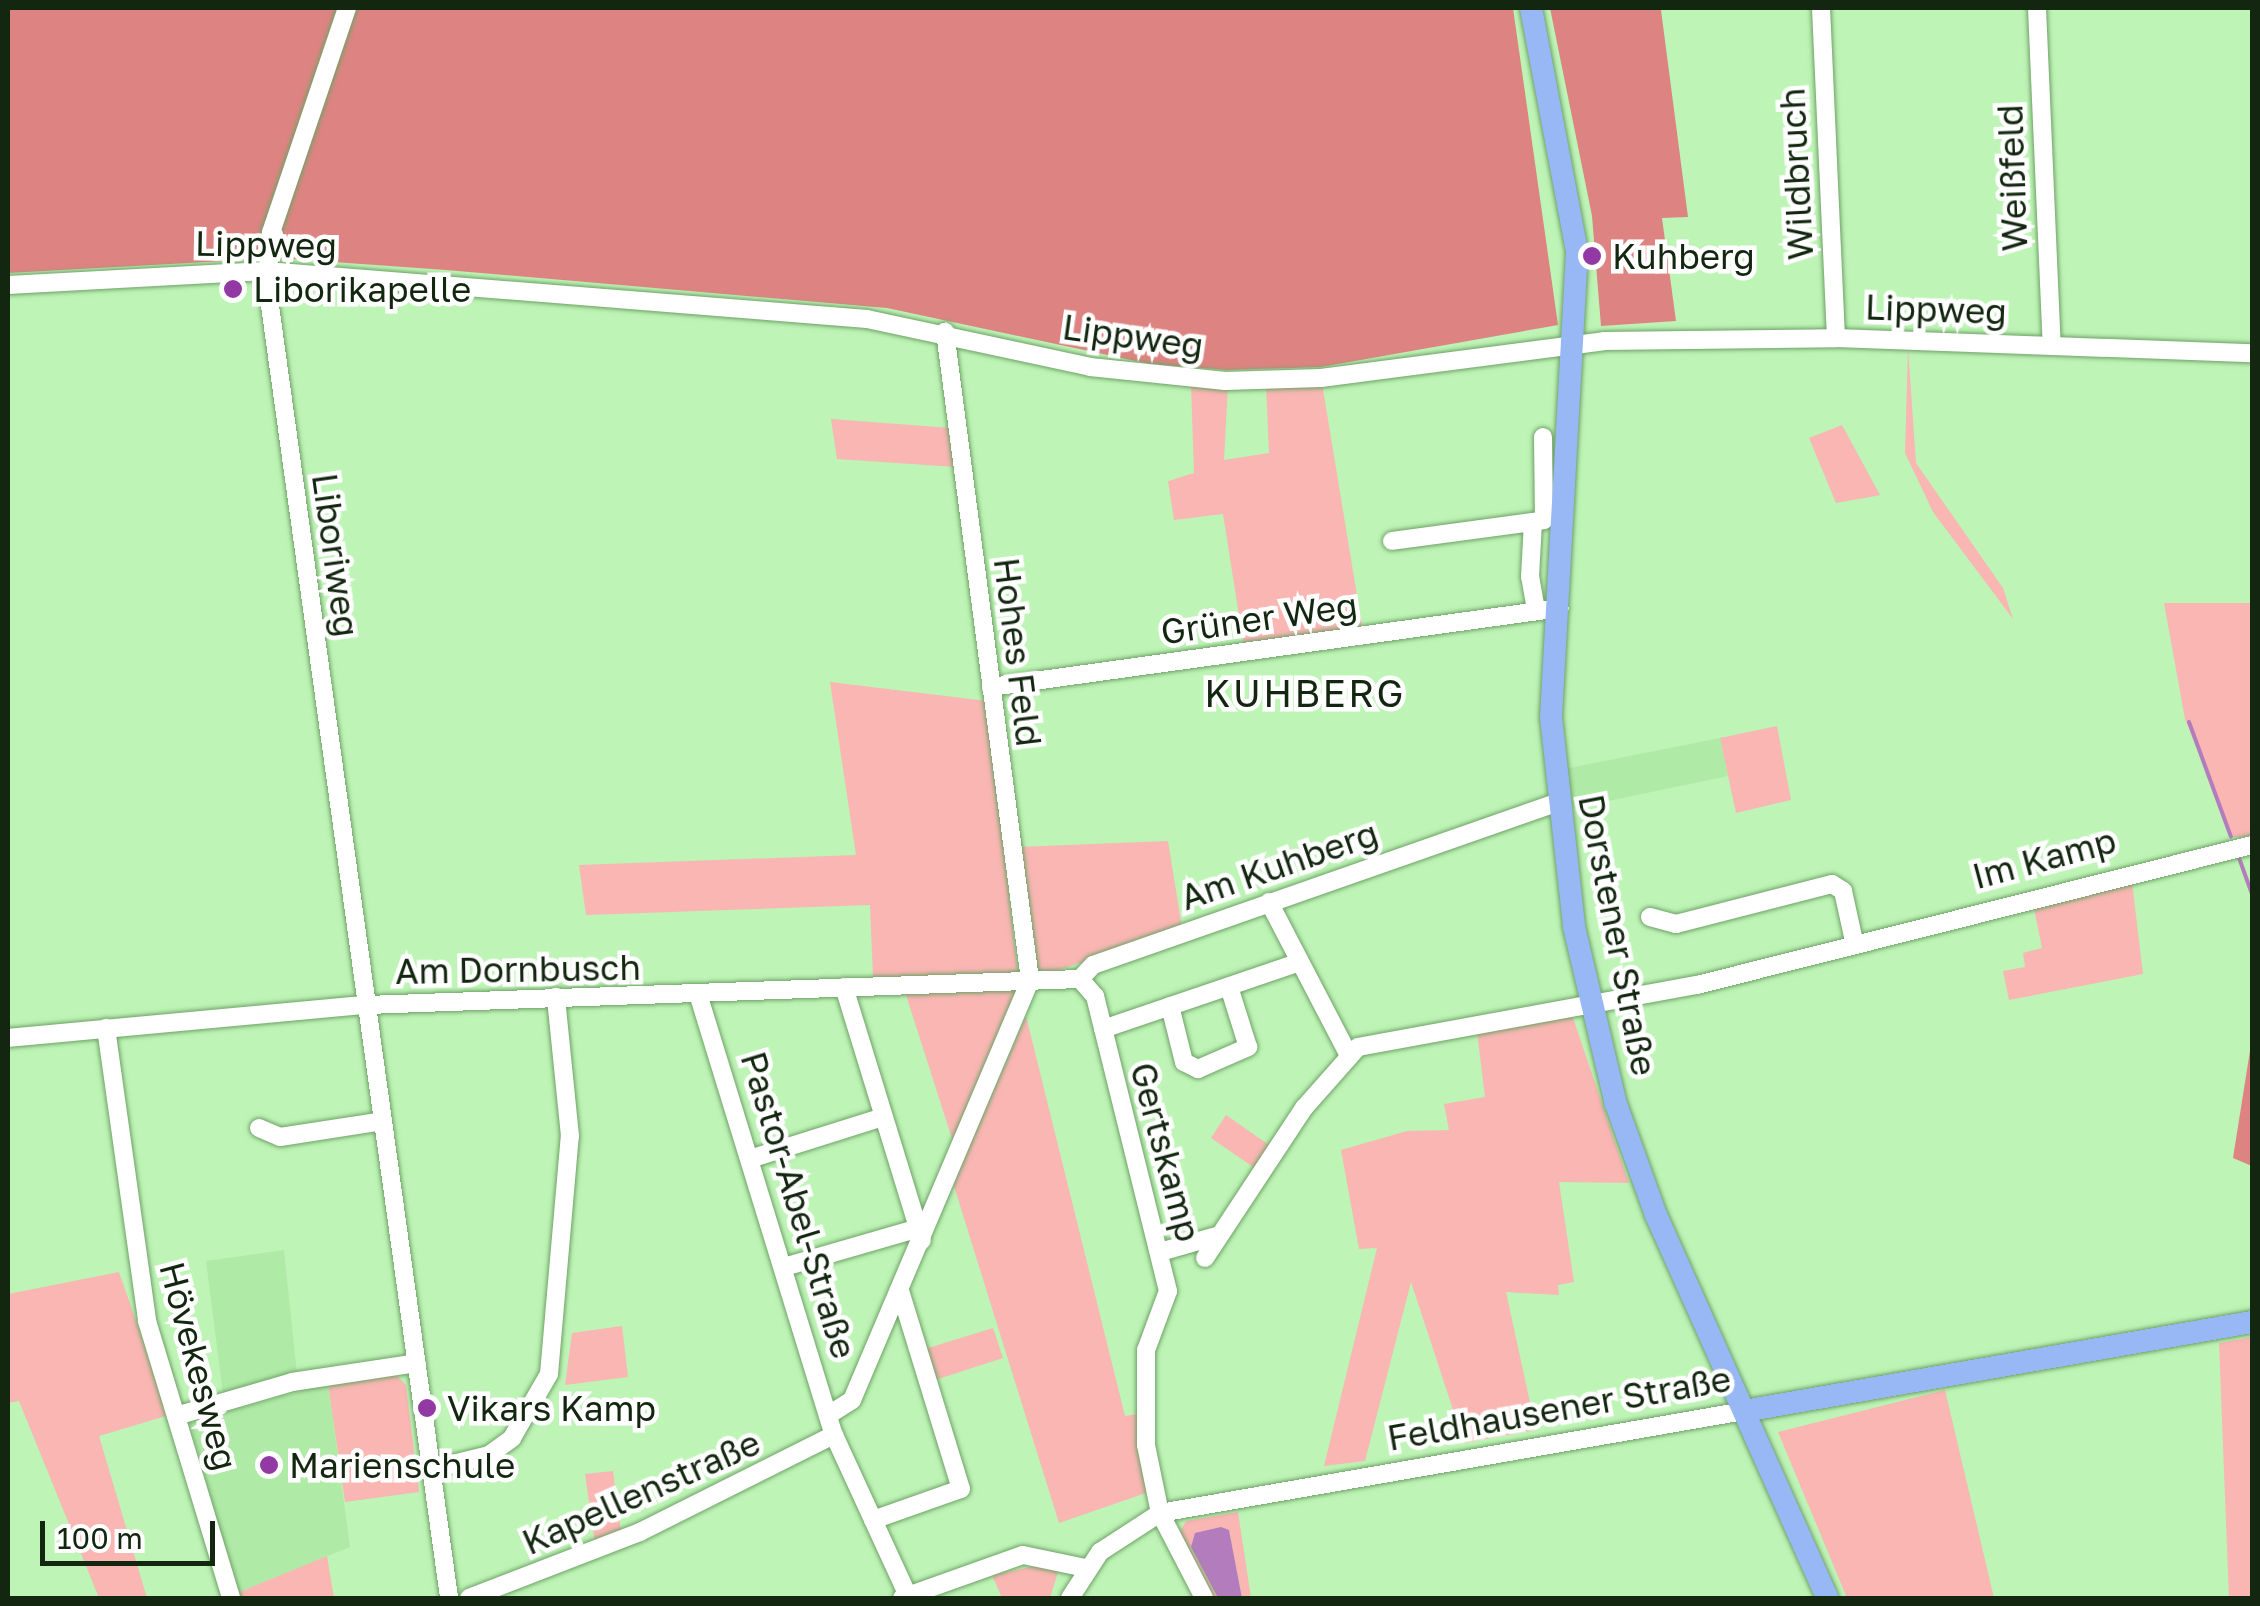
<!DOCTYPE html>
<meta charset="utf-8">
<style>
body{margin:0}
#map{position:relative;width:2260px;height:1606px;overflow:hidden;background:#bef4b6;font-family:"Golos Text",sans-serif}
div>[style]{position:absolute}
.built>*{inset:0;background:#b0eaa7}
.green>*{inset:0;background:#f9b6b3}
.forest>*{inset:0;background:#dd8482}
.water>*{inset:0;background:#b37dbd}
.stream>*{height:4px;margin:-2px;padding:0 2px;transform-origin:2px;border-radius:2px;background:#b37dbd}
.roads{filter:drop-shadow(0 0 2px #6fa167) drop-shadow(0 0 2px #6fa167)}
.minor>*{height:18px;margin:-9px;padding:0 9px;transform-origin:9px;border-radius:9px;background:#fff}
.major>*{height:22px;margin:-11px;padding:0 11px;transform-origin:11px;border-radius:11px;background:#97b8f4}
.dots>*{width:28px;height:28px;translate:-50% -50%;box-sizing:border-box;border:5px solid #fff;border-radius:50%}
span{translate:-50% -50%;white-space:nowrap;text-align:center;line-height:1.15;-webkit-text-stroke:9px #fff;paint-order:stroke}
.street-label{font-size:35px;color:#132710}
.poi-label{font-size:35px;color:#132710}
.left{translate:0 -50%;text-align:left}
.neighbourhood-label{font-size:38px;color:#132710;letter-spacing:2.5px}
.frame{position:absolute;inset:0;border:10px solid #132710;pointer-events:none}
.scale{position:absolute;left:40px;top:1521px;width:175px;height:45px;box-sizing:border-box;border:5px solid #132710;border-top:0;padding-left:12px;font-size:30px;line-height:35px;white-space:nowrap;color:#132710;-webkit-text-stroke:8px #fff;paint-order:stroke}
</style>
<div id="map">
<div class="built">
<i style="clip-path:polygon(1720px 738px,1728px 776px,1570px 809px,1564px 769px)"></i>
<i style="clip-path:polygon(284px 1250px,297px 1374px,223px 1394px,206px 1261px)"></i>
<i style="clip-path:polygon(328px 1384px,350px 1547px,237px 1593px,190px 1422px)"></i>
</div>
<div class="green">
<i style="clip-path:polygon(1908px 348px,1916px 463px,2003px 588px,2013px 619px,1933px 512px,1905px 453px)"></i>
<i style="clip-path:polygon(1322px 383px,1363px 632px,1244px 647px,1223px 514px,1174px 520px,1168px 481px,1194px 473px,1191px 385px,1228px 386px,1224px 460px,1269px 453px,1266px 386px)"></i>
<i style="clip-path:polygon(831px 419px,951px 428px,956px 467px,837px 459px)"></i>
<i style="clip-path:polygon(1842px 425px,1880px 495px,1881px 495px,1836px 503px,1809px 438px)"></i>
<i style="clip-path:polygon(2164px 603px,2252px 603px,2252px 837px,2233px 837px,2185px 719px)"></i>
<i style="clip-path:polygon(830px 682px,987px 701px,1018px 973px,873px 978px,870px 905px,586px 915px,579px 865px,856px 855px)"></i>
<i style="clip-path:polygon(1777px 726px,1791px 800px,1736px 813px,1720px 738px)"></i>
<i style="clip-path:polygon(1168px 841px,1182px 928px,1044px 975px,1033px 964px,1018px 847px)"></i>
<i style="clip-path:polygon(2131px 874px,2143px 974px,2009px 1000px,2003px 971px,2025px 967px,2023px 953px,2042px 948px,2032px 899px)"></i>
<i style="clip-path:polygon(1015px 989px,1022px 999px,956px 1151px,905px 992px)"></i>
<i style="clip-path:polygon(1572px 1015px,1629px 1183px,1559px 1182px,1574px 1282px,1558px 1285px,1559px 1295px,1506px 1292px,1536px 1430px,1464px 1443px,1411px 1282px,1365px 1461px,1324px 1466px,1377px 1248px,1359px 1249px,1341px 1150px,1407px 1131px,1449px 1130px,1444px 1104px,1485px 1097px,1477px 1032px)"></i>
<i style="clip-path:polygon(1026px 1016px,1125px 1416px,1138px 1414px,1149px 1492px,1059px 1523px,953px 1183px)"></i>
<i style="clip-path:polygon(1226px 1115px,1272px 1147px,1256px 1169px,1211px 1138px)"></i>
<i style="clip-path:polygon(119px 1272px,169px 1415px,99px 1436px,147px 1598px,99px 1598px,19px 1401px,8px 1403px,8px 1294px)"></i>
<i style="clip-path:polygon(622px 1326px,628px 1377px,565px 1385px,572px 1333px)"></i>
<i style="clip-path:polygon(993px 1328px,1003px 1358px,935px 1380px,925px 1349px)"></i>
<i style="clip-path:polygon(2252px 1337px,2252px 1598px,2229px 1598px,2219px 1343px)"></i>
<i style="clip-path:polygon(395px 1374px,406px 1385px,419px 1492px,345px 1502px,328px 1384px)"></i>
<i style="clip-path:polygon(1945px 1390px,1994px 1598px,1847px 1598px,1778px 1432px)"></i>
<i style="clip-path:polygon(613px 1471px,621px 1532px,595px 1543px,585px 1474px)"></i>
<i style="clip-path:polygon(1238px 1512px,1251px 1598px,1242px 1598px,1229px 1531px,1191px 1547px,1218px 1598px,1210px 1598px,1179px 1534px,1186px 1521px)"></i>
<i style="clip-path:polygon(327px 1556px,334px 1598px,239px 1598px,237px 1593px)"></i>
<i style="clip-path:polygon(1041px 1565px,1058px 1572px,1050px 1598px,1002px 1598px,992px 1575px)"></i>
</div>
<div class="forest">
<i style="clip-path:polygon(8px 8px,1513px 8px,1558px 325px,1321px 367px,1227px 370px,1150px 364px,887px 308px,446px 270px,277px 258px,8px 273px)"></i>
<i style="clip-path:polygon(1550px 8px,1661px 10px,1688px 217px,1662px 218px,1676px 321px,1601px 326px,1592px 216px)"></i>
<i style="clip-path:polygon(2252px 1038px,2252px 1166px,2233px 1158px)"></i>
</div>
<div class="water">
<i style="clip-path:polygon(1221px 1527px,1229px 1530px,1242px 1598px,1218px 1598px,1191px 1547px,1195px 1533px)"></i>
</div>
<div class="stream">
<i style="left:2189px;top:722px;width:122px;rotate:69.9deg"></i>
<i style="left:2238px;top:855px;width:41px;rotate:70.3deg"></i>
</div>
<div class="roads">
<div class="minor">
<i style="left:347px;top:8px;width:237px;rotate:108.7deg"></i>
<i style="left:271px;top:232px;width:52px;rotate:94.4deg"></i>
<i style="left:267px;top:284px;width:1327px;rotate:82.11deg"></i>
<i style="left:1821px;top:8px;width:330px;rotate:87.4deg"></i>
<i style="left:2037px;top:8px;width:338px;rotate:87.5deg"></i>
<i style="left:8px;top:285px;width:258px;rotate:-3.1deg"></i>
<i style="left:266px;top:271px;width:603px;rotate:4.57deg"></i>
<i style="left:867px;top:319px;width:228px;rotate:12.1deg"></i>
<i style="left:1090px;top:367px;width:136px;rotate:5.9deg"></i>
<i style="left:1225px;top:381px;width:96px;rotate:-1.8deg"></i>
<i style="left:1321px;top:378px;width:285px;rotate:-7.4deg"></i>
<i style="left:1604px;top:341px;width:232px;rotate:-0.7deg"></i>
<i style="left:1836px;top:338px;width:416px;rotate:2.1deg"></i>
<i style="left:1392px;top:541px;width:142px;rotate:-7.7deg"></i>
<i style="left:1536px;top:610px;width:34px;rotate:-100deg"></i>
<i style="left:1530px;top:577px;width:55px;rotate:-86.9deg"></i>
<i style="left:1533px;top:522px;width:11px;rotate:-10deg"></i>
<i style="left:1544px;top:520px;width:83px;rotate:-90.7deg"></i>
<i style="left:991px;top:687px;width:574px;rotate:-7.9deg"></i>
<i style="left:1269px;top:902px;width:169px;rotate:62.5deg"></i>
<i style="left:1650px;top:917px;width:27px;rotate:15deg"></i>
<i style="left:1676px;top:924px;width:161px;rotate:-14.4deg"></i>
<i style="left:1832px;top:884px;width:13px;rotate:32deg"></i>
<i style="left:1843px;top:891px;width:51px;rotate:77.6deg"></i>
<i style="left:1080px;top:979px;width:23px;rotate:49deg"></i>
<i style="left:1095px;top:996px;width:304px;rotate:76.1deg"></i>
<i style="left:1168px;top:1291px;width:63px;rotate:110.4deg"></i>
<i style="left:1146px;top:1350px;width:95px;rotate:90deg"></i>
<i style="left:1146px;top:1445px;width:69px;rotate:78.4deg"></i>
<i style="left:1160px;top:1513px;width:96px;rotate:62.6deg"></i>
<i style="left:844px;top:987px;width:265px;rotate:72.9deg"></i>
<i style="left:699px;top:997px;width:458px;rotate:72.9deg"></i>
<i style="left:834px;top:1435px;width:177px;rotate:65.3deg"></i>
<i style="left:1170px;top:1006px;width:58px;rotate:76deg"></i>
<i style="left:1184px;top:1062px;width:16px;rotate:27deg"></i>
<i style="left:1198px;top:1069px;width:55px;rotate:-23.7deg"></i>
<i style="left:1248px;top:1047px;width:60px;rotate:-107.5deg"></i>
<i style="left:106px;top:1028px;width:296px;rotate:82deg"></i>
<i style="left:147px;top:1321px;width:289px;rotate:73.1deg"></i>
<i style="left:1103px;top:1029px;width:205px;rotate:-18.8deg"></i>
<i style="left:8px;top:1038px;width:361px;rotate:-5.3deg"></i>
<i style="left:367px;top:1005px;width:713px;rotate:-2.09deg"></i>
<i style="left:1080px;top:979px;width:19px;rotate:-47deg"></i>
<i style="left:1093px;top:965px;width:488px;rotate:-19.3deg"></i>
<i style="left:259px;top:1128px;width:23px;rotate:23deg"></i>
<i style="left:280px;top:1137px;width:104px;rotate:-8.8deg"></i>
<i style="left:750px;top:1159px;width:139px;rotate:-17.5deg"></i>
<i style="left:1160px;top:1252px;width:58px;rotate:-15.9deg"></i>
<i style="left:1205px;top:1258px;width:180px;rotate:-56.6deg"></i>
<i style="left:1304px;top:1108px;width:81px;rotate:-48.5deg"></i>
<i style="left:1358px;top:1047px;width:345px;rotate:-10.4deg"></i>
<i style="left:1697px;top:985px;width:572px;rotate:-14.16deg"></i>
<i style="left:784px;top:1267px;width:137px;rotate:-16.1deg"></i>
<i style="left:830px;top:1414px;width:26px;rotate:-32deg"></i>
<i style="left:852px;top:1400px;width:456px;rotate:-67deg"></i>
<i style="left:1030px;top:980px;width:654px;rotate:-97.47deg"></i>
<i style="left:176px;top:1416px;width:121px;rotate:-16.3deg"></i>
<i style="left:292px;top:1382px;width:126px;rotate:-8.6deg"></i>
<i style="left:432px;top:1469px;width:59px;rotate:-13.8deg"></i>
<i style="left:489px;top:1455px;width:29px;rotate:-36deg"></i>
<i style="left:512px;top:1438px;width:74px;rotate:-60deg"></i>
<i style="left:549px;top:1374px;width:239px;rotate:-85deg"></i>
<i style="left:570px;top:1136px;width:140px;rotate:-95.8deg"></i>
<i style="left:873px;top:1520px;width:93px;rotate:-19.4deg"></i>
<i style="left:961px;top:1489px;width:207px;rotate:-107.1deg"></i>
<i style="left:469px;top:1598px;width:183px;rotate:-21.1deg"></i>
<i style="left:640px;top:1532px;width:217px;rotate:-26.6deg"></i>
<i style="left:902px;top:1598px;width:128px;rotate:-19.6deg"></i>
<i style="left:1023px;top:1555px;width:64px;rotate:11.7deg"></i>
<i style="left:1070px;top:1598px;width:55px;rotate:-56.9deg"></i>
<i style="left:1100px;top:1552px;width:72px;rotate:-33deg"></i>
<i style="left:1160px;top:1513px;width:593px;rotate:-9.91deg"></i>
</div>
<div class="major">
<i style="left:1531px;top:8px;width:248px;rotate:79.3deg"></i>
<i style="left:1577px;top:252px;width:466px;rotate:93.2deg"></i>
<i style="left:1551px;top:717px;width:211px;rotate:83.7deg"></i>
<i style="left:1574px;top:927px;width:182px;rotate:76.7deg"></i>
<i style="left:1616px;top:1104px;width:118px;rotate:70.2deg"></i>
<i style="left:1656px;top:1215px;width:419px;rotate:65.9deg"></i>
<i style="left:1744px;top:1411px;width:516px;rotate:-9.94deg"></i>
</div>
</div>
<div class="dots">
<i style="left:1592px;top:256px;background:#9339a3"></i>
<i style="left:233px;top:289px;background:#9339a3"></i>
<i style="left:427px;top:1408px;background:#9339a3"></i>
<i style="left:269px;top:1465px;background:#9339a3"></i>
</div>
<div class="street-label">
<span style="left:1796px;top:174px;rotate:-93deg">Wildbruch</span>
<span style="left:2012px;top:178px;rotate:-92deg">Weißfeld</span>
<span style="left:266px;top:244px;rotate:1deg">Lippweg</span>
<span style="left:1936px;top:309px;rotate:2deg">Lippweg</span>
<span style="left:1133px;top:336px;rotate:8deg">Lippweg</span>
<span style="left:336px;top:555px;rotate:82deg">Liboriweg</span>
<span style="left:1259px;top:618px;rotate:-8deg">Grüner Weg</span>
<span style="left:1018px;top:652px;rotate:83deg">Hohes Feld</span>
<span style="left:2044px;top:858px;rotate:-15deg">Im Kamp</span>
<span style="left:1279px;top:865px;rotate:-19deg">Am Kuhberg</span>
<span style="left:1618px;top:935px;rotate:79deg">Dorstener Straße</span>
<span style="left:518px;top:969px;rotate:-1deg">Am Dornbusch</span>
<span style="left:1166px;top:1152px;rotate:75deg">Gertskamp</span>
<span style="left:799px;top:1205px;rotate:73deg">Pastor-Abel-Straße</span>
<span style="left:199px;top:1366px;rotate:75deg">Hövekesweg</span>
<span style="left:1559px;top:1408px;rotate:-10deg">Feldhausener Straße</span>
<span style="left:641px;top:1492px;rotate:-24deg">Kapellenstraße</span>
</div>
<div class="poi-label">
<span class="left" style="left:1612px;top:256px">Kuhberg</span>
<span class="left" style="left:253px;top:289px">Liborikapelle</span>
<span class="left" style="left:447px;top:1408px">Vikars Kamp</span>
<span class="left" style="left:289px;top:1465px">Marienschule</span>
</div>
<div class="neighbourhood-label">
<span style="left:1305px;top:693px">KUHBERG</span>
</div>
<div class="frame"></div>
<div class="scale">100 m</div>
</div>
